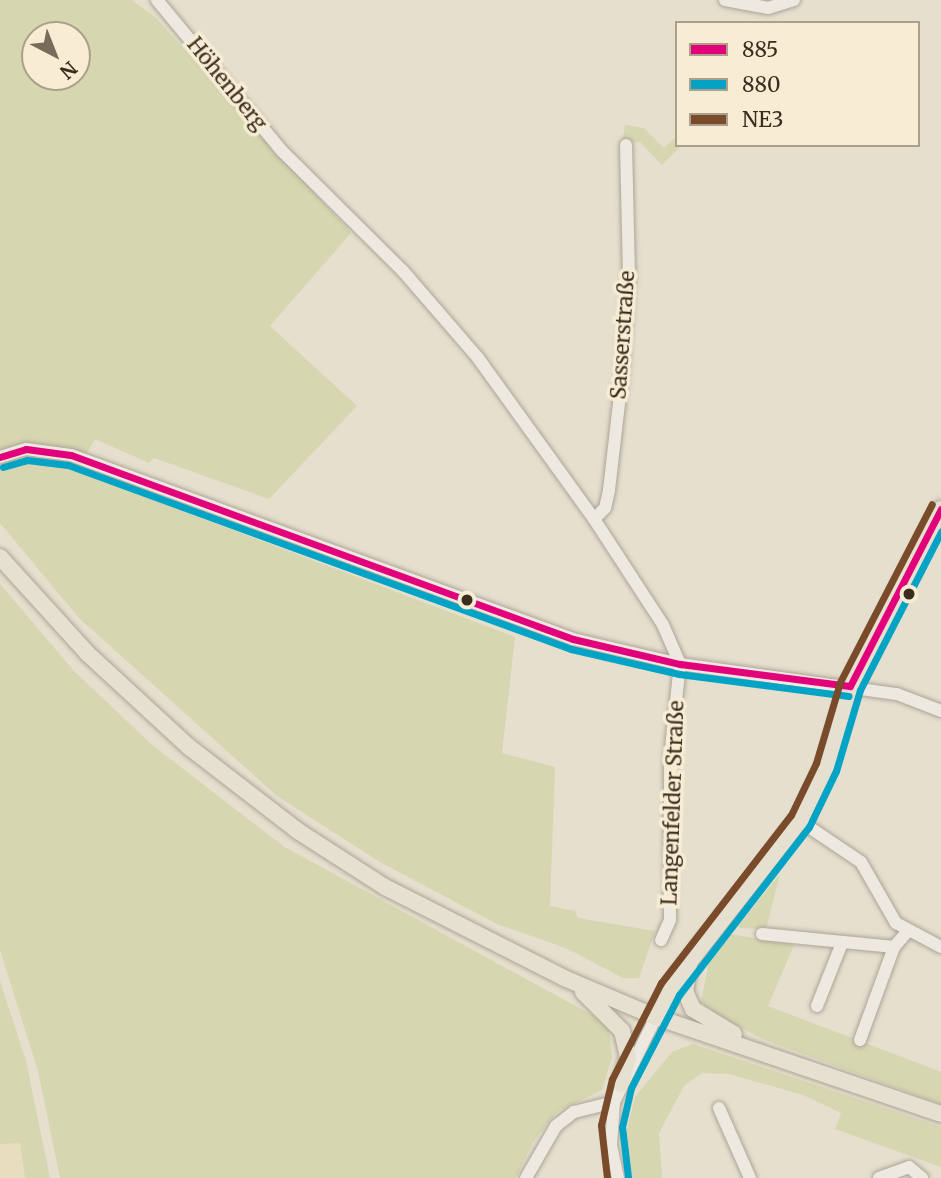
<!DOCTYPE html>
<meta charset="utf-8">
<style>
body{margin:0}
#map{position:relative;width:941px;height:1178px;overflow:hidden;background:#e6dfce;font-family:Merriweather,serif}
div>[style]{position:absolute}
.farmland>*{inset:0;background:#e6debe}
.green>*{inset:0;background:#d6d6b0}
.roads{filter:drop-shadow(0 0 2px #aca497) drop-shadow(0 0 2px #aca497)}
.minor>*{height:12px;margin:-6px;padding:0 6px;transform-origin:6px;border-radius:6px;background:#eee9e0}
.major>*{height:16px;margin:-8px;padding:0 8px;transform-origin:8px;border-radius:8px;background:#e6e0d1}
.bus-1>*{height:7px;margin:-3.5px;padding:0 3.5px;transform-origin:3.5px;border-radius:3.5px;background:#e3007b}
.bus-2>*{height:7px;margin:-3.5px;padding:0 3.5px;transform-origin:3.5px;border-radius:3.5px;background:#03a3c5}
.bus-3>*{height:7px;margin:-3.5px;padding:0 3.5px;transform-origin:3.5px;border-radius:3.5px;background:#7a4b2a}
.dots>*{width:19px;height:19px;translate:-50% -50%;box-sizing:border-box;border:4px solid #f7edd4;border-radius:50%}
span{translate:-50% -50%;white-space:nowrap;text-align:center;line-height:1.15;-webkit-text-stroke:7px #f7edd4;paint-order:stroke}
.street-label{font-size:21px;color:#3b2d1e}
.legend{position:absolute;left:675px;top:21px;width:245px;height:126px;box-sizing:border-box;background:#f7edd4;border:2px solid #aca08b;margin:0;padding:9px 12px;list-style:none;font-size:21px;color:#3b2d1e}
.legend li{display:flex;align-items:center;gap:14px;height:35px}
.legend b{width:35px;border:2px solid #aca08b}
.north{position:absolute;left:21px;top:21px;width:70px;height:70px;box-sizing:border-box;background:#f7edd4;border:2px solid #aca08b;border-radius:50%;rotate:138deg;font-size:19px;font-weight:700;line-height:28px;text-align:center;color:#3b2d1e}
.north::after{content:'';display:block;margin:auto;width:24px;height:32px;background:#776b5c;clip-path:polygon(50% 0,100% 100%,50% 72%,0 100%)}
</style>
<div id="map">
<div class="farmland">
<i style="clip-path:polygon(20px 1143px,25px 1178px,0 1178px,0 1144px)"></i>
</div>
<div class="green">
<i style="clip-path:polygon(evenodd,0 0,131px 0,155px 17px,351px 233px,270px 326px,357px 406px,269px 499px,154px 458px,149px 463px,95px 439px,77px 471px,515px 637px,502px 753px,555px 767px,550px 906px,575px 911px,578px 918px,655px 931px,639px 978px,623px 978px,568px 949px,497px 924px,380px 862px,277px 796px,79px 618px,0 523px,0 0,35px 35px,77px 35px,77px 77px,35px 77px,35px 35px)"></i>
<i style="clip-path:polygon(625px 125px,644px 128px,664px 148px,677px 136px,677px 145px,682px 145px,662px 165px,640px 142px,622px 143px)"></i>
<i style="clip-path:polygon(0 584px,74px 671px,151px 744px,283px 846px,603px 1021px,609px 1029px,612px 1057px,602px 1090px,557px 1112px,533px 1142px,516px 1178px,60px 1178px,38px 1071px,0 950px)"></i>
<i style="clip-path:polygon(780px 874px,766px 929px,740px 928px,738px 926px)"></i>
<i style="clip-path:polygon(730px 934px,794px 945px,768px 1006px,941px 1072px,941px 1104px,762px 1039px,712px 1011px,701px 1002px,709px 961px)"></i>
<i style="clip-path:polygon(0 981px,26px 1061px,50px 1178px,25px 1178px,20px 1143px,0 1144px)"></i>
<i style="clip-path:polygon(693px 1044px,941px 1127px,941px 1167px,835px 1129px,841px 1113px,803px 1095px,729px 1074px,702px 1073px,684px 1086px,659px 1133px,662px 1178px,631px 1178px,625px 1137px,635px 1097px,672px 1052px)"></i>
</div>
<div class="roads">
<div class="minor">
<i style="left:157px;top:0;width:196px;rotate:50.4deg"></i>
<i style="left:282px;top:151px;width:170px;rotate:44.8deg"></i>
<i style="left:403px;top:271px;width:115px;rotate:49.2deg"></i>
<i style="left:478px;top:358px;width:198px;rotate:54.2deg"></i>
<i style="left:594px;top:519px;width:126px;rotate:56.9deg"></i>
<i style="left:663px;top:625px;width:43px;rotate:66.4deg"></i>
<i style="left:680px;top:664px;width:94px;rotate:96.1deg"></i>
<i style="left:670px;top:757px;width:163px;rotate:90deg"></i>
<i style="left:670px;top:920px;width:22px;rotate:114deg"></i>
<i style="left:725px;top:0;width:44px;rotate:10.5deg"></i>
<i style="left:768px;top:8px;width:27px;rotate:-17deg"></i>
<i style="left:0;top:457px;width:27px;rotate:-17deg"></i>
<i style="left:26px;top:449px;width:45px;rotate:7.6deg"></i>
<i style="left:71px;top:455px;width:535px;rotate:20.13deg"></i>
<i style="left:573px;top:639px;width:110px;rotate:13.2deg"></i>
<i style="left:680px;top:664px;width:219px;rotate:7.9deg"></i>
<i style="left:897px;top:694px;width:47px;rotate:21.1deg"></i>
<i style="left:594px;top:519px;width:16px;rotate:-45deg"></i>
<i style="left:605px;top:508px;width:18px;rotate:-77deg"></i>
<i style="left:609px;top:490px;width:114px;rotate:-83.4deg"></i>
<i style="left:622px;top:377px;width:101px;rotate:-86deg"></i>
<i style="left:629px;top:276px;width:131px;rotate:-91.3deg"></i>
<i style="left:800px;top:821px;width:73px;rotate:33.9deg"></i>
<i style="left:861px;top:862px;width:70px;rotate:60.2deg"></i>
<i style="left:896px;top:923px;width:51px;rotate:28.1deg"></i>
<i style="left:762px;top:934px;width:133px;rotate:5.6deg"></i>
<i style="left:894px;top:947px;width:20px;rotate:-49deg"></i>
<i style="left:817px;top:1006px;width:68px;rotate:-68.4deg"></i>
<i style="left:860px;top:1040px;width:99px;rotate:-69.9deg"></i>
<i style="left:719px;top:1108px;width:77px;rotate:66.1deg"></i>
<i style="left:526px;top:1178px;width:60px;rotate:-60deg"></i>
<i style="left:556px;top:1126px;width:23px;rotate:-38deg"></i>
<i style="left:574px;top:1112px;width:41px;rotate:-14deg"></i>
<i style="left:618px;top:1178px;width:34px;rotate:-102deg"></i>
<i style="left:611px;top:1145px;width:43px;rotate:-86deg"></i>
<i style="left:614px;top:1102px;width:95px;rotate:-63.7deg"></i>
<i style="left:879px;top:1178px;width:32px;rotate:-20deg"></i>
<i style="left:909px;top:1167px;width:17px;rotate:40deg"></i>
</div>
<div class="major">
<i style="left:0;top:557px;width:130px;rotate:47.8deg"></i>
<i style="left:87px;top:653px;width:139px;rotate:42.7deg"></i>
<i style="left:189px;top:747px;width:138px;rotate:37.6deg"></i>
<i style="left:298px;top:831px;width:103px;rotate:32.8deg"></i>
<i style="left:385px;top:887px;width:201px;rotate:26.9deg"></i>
<i style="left:564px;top:978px;width:100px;rotate:23deg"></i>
<i style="left:656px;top:1017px;width:301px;rotate:18.8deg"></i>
<i style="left:689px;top:967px;width:24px;rotate:99deg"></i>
<i style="left:685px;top:991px;width:20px;rotate:66deg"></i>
<i style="left:693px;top:1009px;width:48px;rotate:31.4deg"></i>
<i style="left:583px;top:992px;width:55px;rotate:45deg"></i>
<i style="left:622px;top:1031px;width:27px;rotate:77deg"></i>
<i style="left:628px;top:1057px;width:28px;rotate:105deg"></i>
<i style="left:656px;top:1017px;width:49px;rotate:-60.8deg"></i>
<i style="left:680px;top:974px;width:194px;rotate:-51.9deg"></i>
<i style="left:800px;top:821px;width:60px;rotate:-64.3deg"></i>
<i style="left:826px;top:767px;width:84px;rotate:-73.5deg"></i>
<i style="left:850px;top:686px;width:199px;rotate:-62.8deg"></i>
</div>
</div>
<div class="bus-1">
<i style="left:0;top:457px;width:27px;rotate:-17deg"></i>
<i style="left:26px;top:449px;width:45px;rotate:7.6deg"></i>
<i style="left:71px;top:455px;width:535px;rotate:20.13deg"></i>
<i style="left:573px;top:639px;width:110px;rotate:13.2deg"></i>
<i style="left:680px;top:664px;width:171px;rotate:7.4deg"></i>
<i style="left:850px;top:686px;width:199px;rotate:-62.8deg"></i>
</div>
<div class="bus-2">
<i style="left:3px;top:467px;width:25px;rotate:-16deg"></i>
<i style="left:27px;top:460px;width:41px;rotate:7deg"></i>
<i style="left:68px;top:465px;width:536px;rotate:20.09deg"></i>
<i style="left:571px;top:649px;width:111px;rotate:13deg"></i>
<i style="left:679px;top:674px;width:171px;rotate:7.4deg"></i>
<i style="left:628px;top:1177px;width:50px;rotate:-96.8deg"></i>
<i style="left:622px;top:1127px;width:40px;rotate:-77deg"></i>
<i style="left:631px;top:1088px;width:105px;rotate:-62.7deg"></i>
<i style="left:679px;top:995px;width:212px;rotate:-52.3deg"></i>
<i style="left:809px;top:827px;width:62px;rotate:-64.3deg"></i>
<i style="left:836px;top:771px;width:84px;rotate:-73.5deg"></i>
<i style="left:860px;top:690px;width:178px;rotate:-62.9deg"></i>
</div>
<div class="bus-3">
<i style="left:607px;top:1178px;width:53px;rotate:-96.5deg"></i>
<i style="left:601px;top:1125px;width:47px;rotate:-76.6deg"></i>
<i style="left:612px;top:1079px;width:108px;rotate:-63deg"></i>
<i style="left:661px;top:983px;width:212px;rotate:-52.3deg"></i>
<i style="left:791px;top:815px;width:58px;rotate:-64.3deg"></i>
<i style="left:816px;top:763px;width:84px;rotate:-73.5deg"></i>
<i style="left:840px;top:682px;width:200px;rotate:-62.7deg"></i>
</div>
<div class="dots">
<i style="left:909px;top:594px;background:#3b2d1e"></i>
<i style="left:467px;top:600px;background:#3b2d1e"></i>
</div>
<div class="street-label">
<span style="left:227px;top:84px;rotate:51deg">Höhenberg</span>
<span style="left:623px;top:335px;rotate:-86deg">Sasserstraße</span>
<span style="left:673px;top:803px;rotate:-88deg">Langenfelder Straße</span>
</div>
<ul class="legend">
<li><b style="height:9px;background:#e3007b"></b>885</li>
<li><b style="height:9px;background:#03a3c5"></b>880</li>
<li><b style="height:9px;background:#7a4b2a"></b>NE3</li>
</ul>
<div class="north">N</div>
</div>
